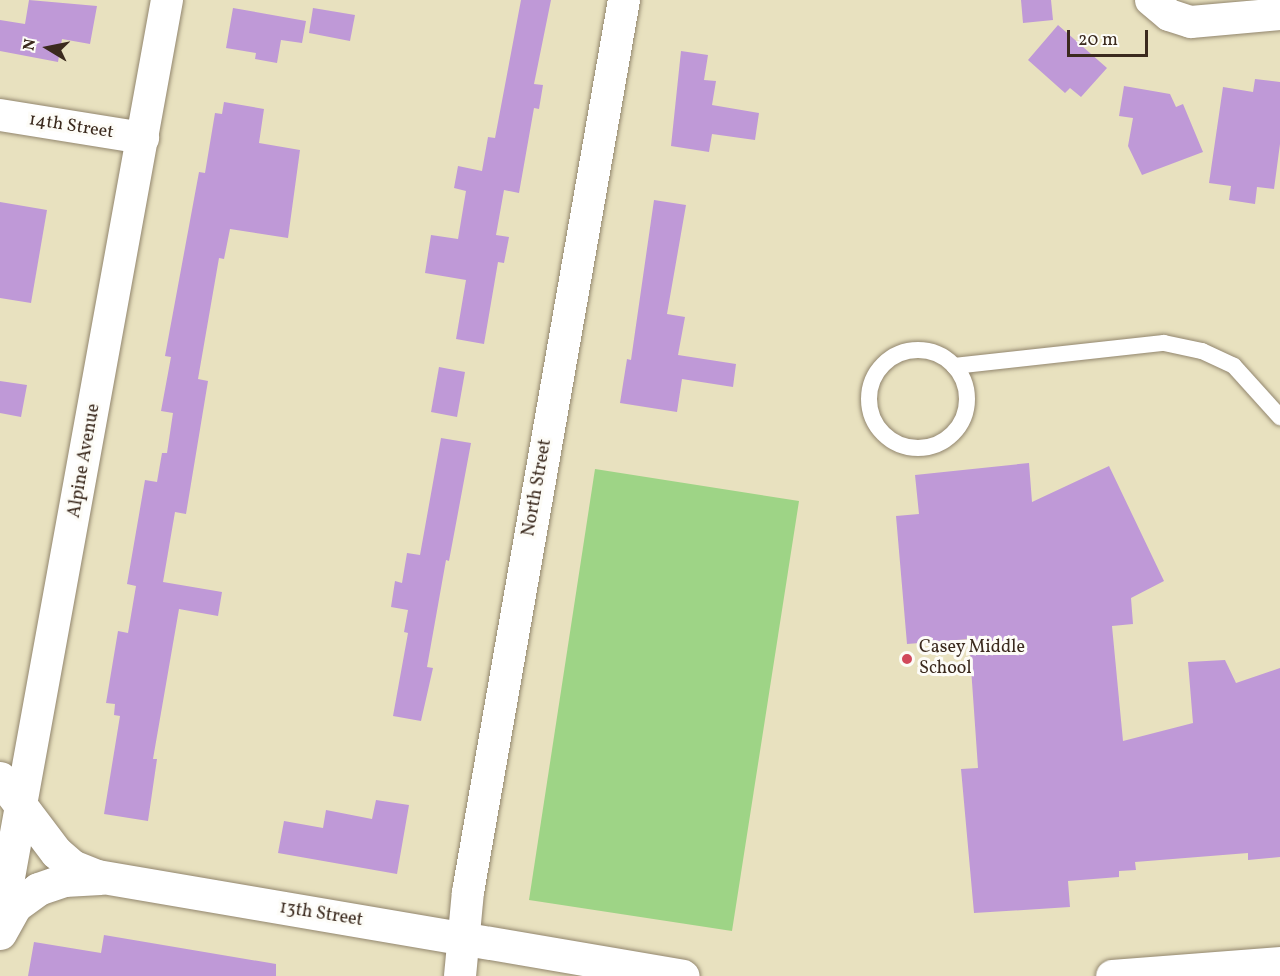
<!DOCTYPE html>
<style>
body{margin:0}
#map{position:relative;width:1280px;height:976px;overflow:hidden;background:#e8e1bf;font-family:Vollkorn,serif}
div>[style]{position:absolute}
.green>*{inset:0;background:#9ed486}
.building>*{inset:0;background:#bf99d7}
.roads{filter:drop-shadow(0 0 2px #92866e) drop-shadow(0 0 2px #92866e)}
.service>*{height:16px;margin:-8px;padding:0 8px;transform-origin:8px;border-radius:8px;background:#fff}
.service>.ring{margin:-8px;padding:0;box-sizing:content-box;background:none;border:16px solid #fff;border-radius:50%}
.minor>*{height:32px;margin:-16px;padding:0 16px;transform-origin:16px;border-radius:16px;background:#fff}
.tertiary>*{height:33px;margin:-16.5px;padding:0 16.5px;transform-origin:16.5px;border-radius:16.5px;background:#fff}
.dots>*{width:16px;height:16px;translate:-50% -50%;box-sizing:border-box;border:3px solid #fdfcf7;border-radius:50%}
span{translate:-50% -50%;white-space:nowrap;text-align:center;line-height:1.15;-webkit-text-stroke:6px #fdfcf7;paint-order:stroke}
.street-label{font-size:18px;color:#3b2a1e}
.poi-label{font-size:18px;color:#3b2a1e}
.left{translate:0 -50%;text-align:left}
.north{position:absolute;left:18px;top:18px;width:60px;height:60px;-webkit-text-stroke:4px #fdfcf7;paint-order:stroke;rotate:280deg;font-size:16px;font-weight:700;line-height:24px;text-align:center;color:#3b2a1e}
.north::after{content:'';display:block;margin:auto;width:21px;height:27px;background:#3b2a1e;clip-path:polygon(50% 0,100% 100%,50% 72%,0 100%)}
.scale{position:absolute;left:1067px;top:30px;width:81px;height:27px;box-sizing:border-box;border:3px solid #3b2a1e;border-top:0;padding-left:8px;font-size:18px;line-height:21px;white-space:nowrap;color:#3b2a1e;-webkit-text-stroke:4px #fdfcf7;paint-order:stroke}
</style>
<div id="map">
<div class="green">
<i style="clip-path:polygon(595px 469px,799px 501px,732px 931px,529px 900px)"></i>
</div>
<div class="building">
<i style="clip-path:polygon(29px 0,97px 6px,90px 44px,62px 39px,58px 62px,0 51px,0 20px,25px 24px)"></i>
<i style="clip-path:polygon(521px 0,551px 0,534px 84px,543px 85px,539px 109px,534px 108px,519px 193px,504px 190px,496px 235px,509px 237px,504px 263px,498px 262px,484px 344px,456px 339px,466px 280px,425px 273px,431px 235px,458px 239px,466px 191px,454px 188px,458px 166px,482px 171px,488px 137px,495px 138px)"></i>
<i style="clip-path:polygon(1021px 0,1051px 0,1053px 20px,1023px 23px)"></i>
<i style="clip-path:polygon(233px 8px,306px 21px,302px 43px,281px 40px,277px 63px,255px 59px,256px 53px,226px 48px)"></i>
<i style="clip-path:polygon(313px 8px,355px 15px,350px 41px,309px 33px)"></i>
<i style="clip-path:polygon(1058px 25px,1107px 68px,1081px 97px,1070px 88px,1065px 93px,1028px 60px)"></i>
<i style="clip-path:polygon(681px 51px,708px 55px,704px 80px,716px 81px,712px 105px,759px 113px,755px 140px,712px 134px,709px 152px,671px 146px)"></i>
<i style="clip-path:polygon(1255px 79px,1280px 82px,1280px 144px,1274px 189px,1257px 187px,1255px 204px,1229px 200px,1231px 186px,1209px 183px,1223px 87px,1253px 92px)"></i>
<i style="clip-path:polygon(1124px 86px,1170px 94px,1176px 107px,1183px 104px,1203px 152px,1142px 175px,1128px 146px,1133px 118px,1119px 116px)"></i>
<i style="clip-path:polygon(224px 102px,264px 109px,259px 143px,300px 150px,288px 238px,230px 229px,224px 259px,219px 258px,198px 379px,208px 381px,186px 514px,175px 512px,163px 582px,222px 592px,218px 616px,179px 609px,153px 759px,157px 759px,148px 821px,104px 814px,120px 716px,114px 715px,115px 704px,106px 703px,118px 631px,128px 633px,136px 586px,127px 584px,145px 480px,157px 482px,162px 453px,167px 453px,173px 413px,161px 411px,171px 357px,165px 356px,199px 172px,205px 173px,215px 113px,222px 114px)"></i>
<i style="clip-path:polygon(654px 200px,686px 205px,667px 314px,685px 317px,678px 355px,736px 364px,733px 387px,682px 379px,677px 412px,620px 403px,627px 359px,631px 360px)"></i>
<i style="clip-path:polygon(0 202px,47px 210px,31px 303px,0 298px)"></i>
<i style="clip-path:polygon(439px 367px,465px 372px,457px 417px,431px 412px)"></i>
<i style="clip-path:polygon(0 381px,27px 385px,21px 417px,0 413px)"></i>
<i style="clip-path:polygon(441px 438px,471px 443px,449px 561px,446px 560px,427px 667px,433px 668px,421px 721px,393px 716px,408px 633px,404px 632px,408px 610px,391px 607px,395px 581px,402px 583px,407px 553px,420px 555px)"></i>
<i style="clip-path:polygon(1029px 463px,1032px 502px,1109px 466px,1164px 581px,1131px 598px,1133px 624px,1112px 626px,1123px 741px,1193px 723px,1188px 662px,1225px 660px,1236px 683px,1280px 668px,1280px 857px,1248px 860px,1248px 853px,1135px 862px,1136px 870px,1119px 871px,1119px 877px,1068px 881px,1070px 907px,974px 913px,961px 769px,978px 768px,969px 639px,907px 644px,896px 516px,919px 514px,915px 475px)"></i>
<i style="clip-path:polygon(376px 800px,409px 805px,397px 874px,278px 853px,284px 821px,323px 828px,326px 810px,372px 819px)"></i>
<i style="clip-path:polygon(104px 935px,276px 964px,276px 976px,28px 976px,34px 942px,101px 953px)"></i>
</div>
<div class="roads">
<div class="service">
<i class="ring" style="left:869px;top:350px;width:82px;height:82px"></i>
<i style="left:954px;top:366px;width:211px;rotate:-6.3deg"></i>
<i style="left:1164px;top:343px;width:39px;rotate:12deg"></i>
<i style="left:1202px;top:351px;width:35px;rotate:25deg"></i>
<i style="left:1234px;top:366px;width:69px;rotate:48deg"></i>
</div>
<div class="minor">
<i style="left:1151px;top:0;width:23px;rotate:40deg"></i>
<i style="left:1169px;top:15px;width:23px;rotate:18deg"></i>
<i style="left:1191px;top:22px;width:89px;rotate:-5.1deg"></i>
<i style="left:0;top:115px;width:145px;rotate:9.1deg"></i>
<i style="left:21px;top:805px;width:818px;rotate:-79.72deg"></i>
<i style="left:460px;top:976px;width:84px;rotate:-84.6deg"></i>
<i style="left:468px;top:892px;width:906px;rotate:-80.08deg"></i>
</div>
<div class="tertiary">
<i style="left:0;top:778px;width:93px;rotate:52.9deg"></i>
<i style="left:56px;top:852px;width:21px;rotate:41deg"></i>
<i style="left:72px;top:866px;width:27px;rotate:22deg"></i>
<i style="left:97px;top:876px;width:594px;rotate:9.68deg"></i>
<i style="left:0;top:921px;width:118px;rotate:-79.7deg"></i>
<i style="left:0;top:933px;width:31px;rotate:-61deg"></i>
<i style="left:15px;top:906px;width:29px;rotate:-36deg"></i>
<i style="left:38px;top:889px;width:28px;rotate:-19deg"></i>
<i style="left:64px;top:880px;width:36px;rotate:-3deg"></i>
<i style="left:1112px;top:976px;width:169px;rotate:-4.4deg"></i>
</div>
</div>
<div class="dots">
<i style="left:907px;top:659px;background:#d1495b"></i>
</div>
<div class="street-label">
<span style="left:71px;top:127px;rotate:9deg">14th Street</span>
<span style="left:85px;top:461px;rotate:-80deg">Alpine Avenue</span>
<span style="left:538px;top:488px;rotate:-80deg">North Street</span>
<span style="left:321px;top:915px;rotate:9deg">13th Street</span>
</div>
<div class="poi-label">
<span class="left" style="left:919px;top:659px">Casey Middle<br>School</span>
</div>
<div class="north">N</div>
<div class="scale">20 m</div>
</div>
